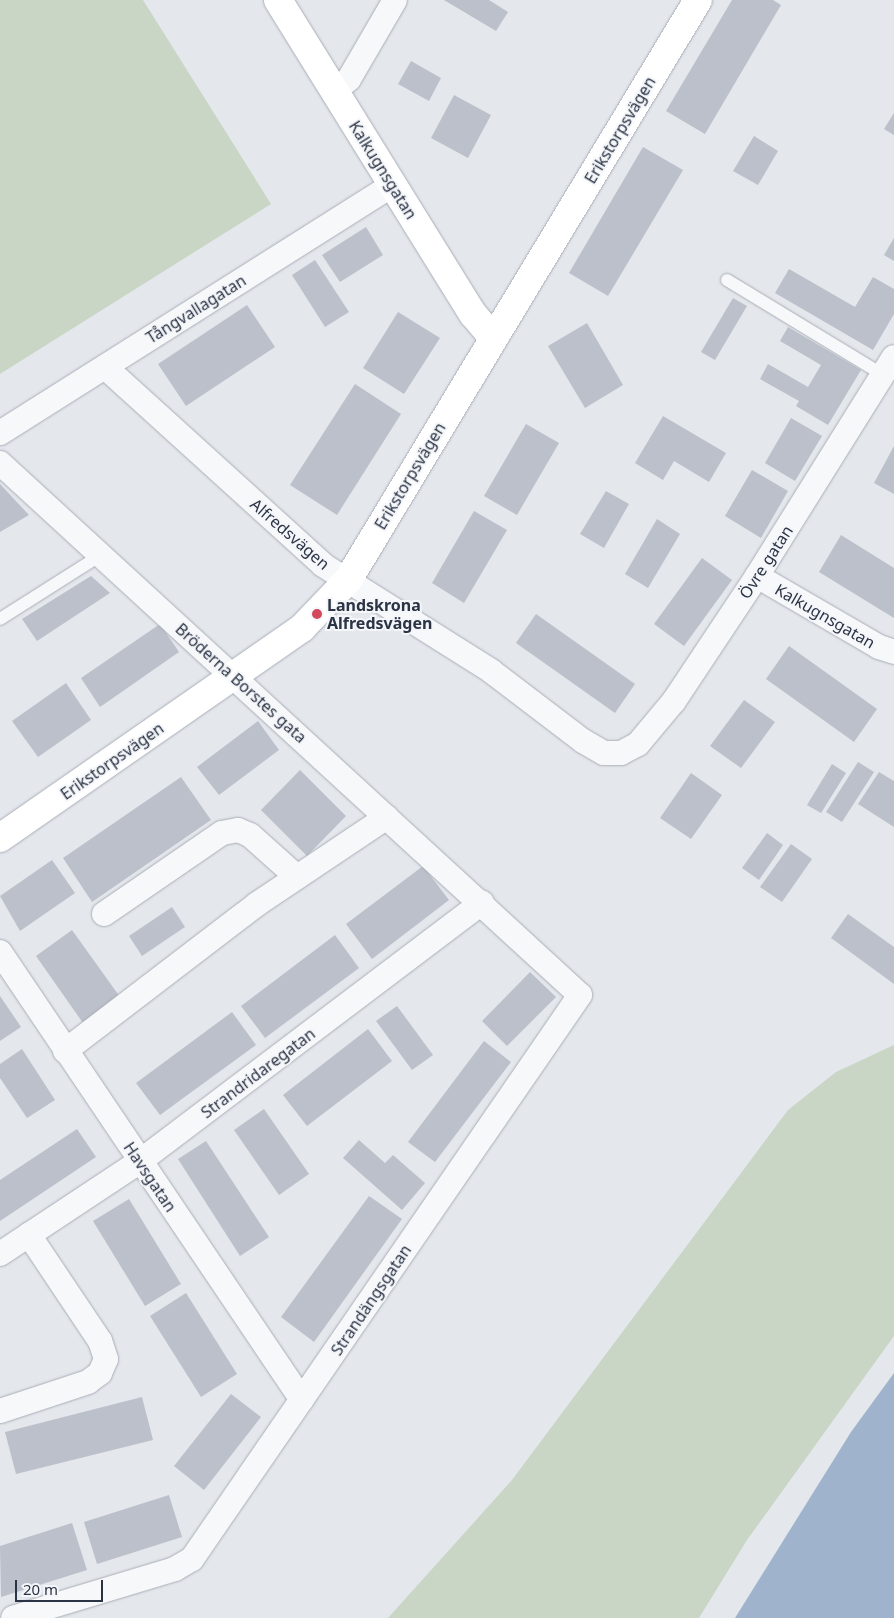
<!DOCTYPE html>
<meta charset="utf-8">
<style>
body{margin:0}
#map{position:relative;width:894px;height:1618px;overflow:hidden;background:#e4e7ec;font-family:"Noto Sans",sans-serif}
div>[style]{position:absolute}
.green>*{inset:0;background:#c9d6c5}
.water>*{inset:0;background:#9fb4cc}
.building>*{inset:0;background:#bbc0ca}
.roads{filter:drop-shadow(0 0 1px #a9aeb7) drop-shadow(0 0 1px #a9aeb7)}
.lane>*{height:12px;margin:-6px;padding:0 6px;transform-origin:6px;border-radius:6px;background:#f7f8fa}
.street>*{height:24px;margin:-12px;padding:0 12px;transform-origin:12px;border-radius:12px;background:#f7f8fa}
.secondary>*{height:28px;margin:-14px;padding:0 14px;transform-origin:14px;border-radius:14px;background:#fff}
.dots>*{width:14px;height:14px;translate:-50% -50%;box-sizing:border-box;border:2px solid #f4f6f9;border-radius:50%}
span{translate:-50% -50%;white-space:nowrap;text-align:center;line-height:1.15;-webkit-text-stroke:4px #f4f6f9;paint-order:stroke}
.street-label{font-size:16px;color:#2b3445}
.poi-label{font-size:16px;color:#2b3445;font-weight:700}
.left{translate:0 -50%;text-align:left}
.scale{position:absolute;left:15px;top:1580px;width:88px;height:22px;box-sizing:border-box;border:2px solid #2b3445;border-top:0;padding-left:6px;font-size:15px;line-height:18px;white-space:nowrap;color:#2b3445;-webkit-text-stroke:4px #f4f6f9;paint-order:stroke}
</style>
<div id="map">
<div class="green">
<i style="clip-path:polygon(0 0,143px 0,271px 204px,0 374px)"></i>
<i style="clip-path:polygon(894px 1045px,894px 1336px,747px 1540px,699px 1618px,388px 1618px,512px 1480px,788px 1110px,836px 1072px)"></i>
</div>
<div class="water">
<i style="clip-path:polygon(894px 1373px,894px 1618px,735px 1618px,851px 1432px)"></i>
</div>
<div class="building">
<i style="clip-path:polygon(444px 0,489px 0,508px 12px,496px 31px)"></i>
<i style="clip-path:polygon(732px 0,773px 0,781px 5px,705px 134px,666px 111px)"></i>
<i style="clip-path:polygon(411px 61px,441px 78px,429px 101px,398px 84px)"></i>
<i style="clip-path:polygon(454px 95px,491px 115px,468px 158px,431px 138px)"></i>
<i style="clip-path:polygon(894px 113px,894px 135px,884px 129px)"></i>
<i style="clip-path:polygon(754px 136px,778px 151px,758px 185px,733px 171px)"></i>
<i style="clip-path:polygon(643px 147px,683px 170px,608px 296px,569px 273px)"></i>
<i style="clip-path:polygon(366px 227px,383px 255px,340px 282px,322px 255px)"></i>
<i style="clip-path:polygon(894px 238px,894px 261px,884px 255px)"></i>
<i style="clip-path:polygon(315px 260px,349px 312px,325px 327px,292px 275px)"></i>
<i style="clip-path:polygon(789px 269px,855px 307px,873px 277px,894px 289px,894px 314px,873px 350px,775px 293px)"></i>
<i style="clip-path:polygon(733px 298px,747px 306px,715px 360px,701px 352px)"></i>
<i style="clip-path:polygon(247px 305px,275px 347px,186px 406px,158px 364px)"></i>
<i style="clip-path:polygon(398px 312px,440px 338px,404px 394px,363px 368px)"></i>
<i style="clip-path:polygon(587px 323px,623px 385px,585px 408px,548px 346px)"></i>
<i style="clip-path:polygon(788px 327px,861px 370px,828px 425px,796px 406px,799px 401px,760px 379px,768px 364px,808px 387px,821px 365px,780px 341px)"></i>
<i style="clip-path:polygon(355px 384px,401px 414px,337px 515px,290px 485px)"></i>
<i style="clip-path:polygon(663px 416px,726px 453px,709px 482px,674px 461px,663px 480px,635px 463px)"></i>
<i style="clip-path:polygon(791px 418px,822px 436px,795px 481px,765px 463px)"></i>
<i style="clip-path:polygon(526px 424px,559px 443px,517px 515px,484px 496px)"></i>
<i style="clip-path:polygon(894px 446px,894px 494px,874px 483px)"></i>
<i style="clip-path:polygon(752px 470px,788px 491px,761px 538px,725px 516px)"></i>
<i style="clip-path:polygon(0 484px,29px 515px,0 532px)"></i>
<i style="clip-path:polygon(606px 491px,629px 504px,604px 548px,580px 534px)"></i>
<i style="clip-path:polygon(474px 511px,507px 530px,464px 603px,432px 583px)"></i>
<i style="clip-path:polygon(657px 519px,680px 534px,648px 588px,625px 574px)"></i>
<i style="clip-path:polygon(841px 535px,894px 568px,894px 618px,819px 572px)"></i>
<i style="clip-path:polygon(702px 558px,732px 580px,684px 646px,654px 624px)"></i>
<i style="clip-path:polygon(91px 576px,110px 593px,37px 641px,22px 619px)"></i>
<i style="clip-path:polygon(536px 614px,635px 684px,615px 713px,516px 643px)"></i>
<i style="clip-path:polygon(160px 624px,179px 652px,100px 707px,81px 678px)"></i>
<i style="clip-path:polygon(789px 646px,877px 709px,854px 742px,766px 679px)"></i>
<i style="clip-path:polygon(66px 683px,91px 720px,38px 757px,12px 721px)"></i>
<i style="clip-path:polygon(744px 700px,775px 722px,741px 768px,710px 746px)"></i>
<i style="clip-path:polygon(258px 721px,279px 750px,219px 795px,197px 767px)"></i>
<i style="clip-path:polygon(858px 762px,874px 772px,842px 822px,826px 812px)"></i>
<i style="clip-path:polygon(832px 764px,846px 773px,821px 813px,807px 805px)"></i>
<i style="clip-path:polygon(300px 770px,346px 816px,307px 856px,261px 810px)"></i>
<i style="clip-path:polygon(879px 772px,894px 781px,894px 827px,858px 804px)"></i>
<i style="clip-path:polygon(691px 773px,722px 795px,691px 839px,660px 818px)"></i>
<i style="clip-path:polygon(181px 777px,211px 820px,92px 902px,63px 858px)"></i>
<i style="clip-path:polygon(767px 833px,783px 845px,759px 880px,742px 868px)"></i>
<i style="clip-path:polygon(791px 844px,812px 859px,782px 902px,760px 887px)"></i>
<i style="clip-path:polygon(52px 860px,75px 893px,20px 931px,0 896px)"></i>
<i style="clip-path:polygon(423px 866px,449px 900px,372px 959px,346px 924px)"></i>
<i style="clip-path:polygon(172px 907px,185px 927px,142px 956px,129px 936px)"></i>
<i style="clip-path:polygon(848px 914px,894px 947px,894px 984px,831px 938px)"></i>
<i style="clip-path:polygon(72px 930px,120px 997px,83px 1023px,36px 956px)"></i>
<i style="clip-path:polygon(335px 935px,359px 968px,265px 1038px,241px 1006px)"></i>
<i style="clip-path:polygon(530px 972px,556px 997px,507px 1046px,482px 1021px)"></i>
<i style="clip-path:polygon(0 996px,21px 1027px,0 1041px)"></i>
<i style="clip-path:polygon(397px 1006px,433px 1055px,412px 1070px,376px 1021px)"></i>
<i style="clip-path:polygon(232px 1012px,256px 1045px,160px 1115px,136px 1083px)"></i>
<i style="clip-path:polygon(368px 1029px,392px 1061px,307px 1126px,283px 1095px)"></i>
<i style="clip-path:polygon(484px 1041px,511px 1062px,435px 1162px,408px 1142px)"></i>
<i style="clip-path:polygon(22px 1049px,55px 1100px,27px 1118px,0 1078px,0 1064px)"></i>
<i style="clip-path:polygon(264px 1109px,309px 1174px,279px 1195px,234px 1130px)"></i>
<i style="clip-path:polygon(77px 1129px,96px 1157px,0 1221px,0 1180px)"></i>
<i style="clip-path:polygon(359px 1140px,385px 1163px,393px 1155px,425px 1183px,402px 1210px,343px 1158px)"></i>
<i style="clip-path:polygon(206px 1141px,269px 1237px,240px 1256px,178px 1159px)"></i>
<i style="clip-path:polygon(369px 1196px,402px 1219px,314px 1342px,281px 1317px)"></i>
<i style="clip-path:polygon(129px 1199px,181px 1284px,145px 1306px,93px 1221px)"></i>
<i style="clip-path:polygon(186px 1293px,237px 1374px,201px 1397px,150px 1316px)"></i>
<i style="clip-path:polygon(231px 1394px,261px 1417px,204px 1490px,174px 1466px)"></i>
<i style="clip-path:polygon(142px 1397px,153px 1440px,16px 1474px,5px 1432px)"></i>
<i style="clip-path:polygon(169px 1495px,182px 1537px,97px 1564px,84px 1522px)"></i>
<i style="clip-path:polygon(72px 1523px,87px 1570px,1px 1597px,0 1546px)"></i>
</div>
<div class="roads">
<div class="lane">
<i style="left:727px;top:280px;width:183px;rotate:31.3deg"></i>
<i style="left:0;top:619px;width:120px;rotate:-32.4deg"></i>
</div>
<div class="street">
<i style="left:334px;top:92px;width:20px;rotate:-41deg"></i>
<i style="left:349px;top:79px;width:91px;rotate:-59.8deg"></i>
<i style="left:105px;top:367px;width:294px;rotate:42.2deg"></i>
<i style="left:323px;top:565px;width:199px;rotate:32.2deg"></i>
<i style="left:491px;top:671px;width:116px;rotate:37.3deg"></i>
<i style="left:583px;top:741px;width:24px;rotate:30deg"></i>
<i style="left:604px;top:753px;width:17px"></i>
<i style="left:621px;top:753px;width:19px;rotate:-28deg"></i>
<i style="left:638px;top:744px;width:56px;rotate:-50.1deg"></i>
<i style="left:674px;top:701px;width:150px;rotate:-56.4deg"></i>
<i style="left:757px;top:576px;width:258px;rotate:-58deg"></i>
<i style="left:0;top:433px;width:464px;rotate:-32.3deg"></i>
<i style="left:0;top:463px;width:787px;rotate:42.53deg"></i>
<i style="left:580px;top:995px;width:685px;rotate:124.53deg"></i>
<i style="left:192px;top:1559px;width:20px;rotate:150deg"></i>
<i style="left:175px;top:1569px;width:169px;rotate:163.2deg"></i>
<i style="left:757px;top:576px;width:141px;rotate:30.2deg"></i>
<i style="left:879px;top:647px;width:16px;rotate:18deg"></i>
<i style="left:104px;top:914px;width:143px;rotate:-34.5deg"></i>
<i style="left:222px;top:833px;width:16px;rotate:-11deg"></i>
<i style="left:238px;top:830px;width:13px;rotate:23deg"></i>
<i style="left:250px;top:835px;width:63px;rotate:41.8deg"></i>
<i style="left:0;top:952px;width:540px;rotate:56.02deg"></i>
<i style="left:65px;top:1051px;width:242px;rotate:-37.4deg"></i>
<i style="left:257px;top:904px;width:156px;rotate:-33.8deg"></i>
<i style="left:0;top:1254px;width:167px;rotate:-33.5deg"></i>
<i style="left:139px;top:1162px;width:430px;rotate:-37.1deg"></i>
<i style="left:0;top:1411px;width:93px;rotate:-18.2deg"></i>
<i style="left:88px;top:1382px;width:15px;rotate:-37deg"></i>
<i style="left:100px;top:1373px;width:15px;rotate:-67deg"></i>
<i style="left:106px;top:1359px;width:19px;rotate:-108deg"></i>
<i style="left:100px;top:1341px;width:128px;rotate:-123.8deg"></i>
</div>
<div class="secondary">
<i style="left:278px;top:0;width:370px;rotate:58.2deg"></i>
<i style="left:473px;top:314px;width:30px;rotate:50deg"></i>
<i style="left:0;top:838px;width:368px;rotate:-34.8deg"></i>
<i style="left:302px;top:628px;width:66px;rotate:-46.2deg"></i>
<i style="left:348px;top:580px;width:677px;rotate:-58.89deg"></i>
</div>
</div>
<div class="dots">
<i style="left:317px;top:614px;background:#d1495b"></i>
</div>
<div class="street-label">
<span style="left:620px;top:130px;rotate:-59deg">Erikstorpsvägen</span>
<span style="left:383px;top:170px;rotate:58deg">Kalkugnsgatan</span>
<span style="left:196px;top:309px;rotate:-32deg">Tångvallagatan</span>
<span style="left:410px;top:476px;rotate:-59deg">Erikstorpsvägen</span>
<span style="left:290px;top:534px;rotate:41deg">Alfredsvägen</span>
<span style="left:766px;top:562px;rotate:-57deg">Övre gatan</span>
<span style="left:825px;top:616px;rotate:30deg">Kalkugnsgatan</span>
<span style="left:241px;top:683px;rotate:42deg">Bröderna Borstes gata</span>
<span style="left:112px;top:761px;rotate:-35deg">Erikstorpsvägen</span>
<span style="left:258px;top:1073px;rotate:-37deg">Strandridaregatan</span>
<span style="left:150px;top:1177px;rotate:56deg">Havsgatan</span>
<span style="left:371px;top:1300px;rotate:-56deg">Strandängsgatan</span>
</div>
<div class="poi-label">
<span class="left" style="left:327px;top:614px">Landskrona<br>Alfredsvägen</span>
</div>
<div class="scale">20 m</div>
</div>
